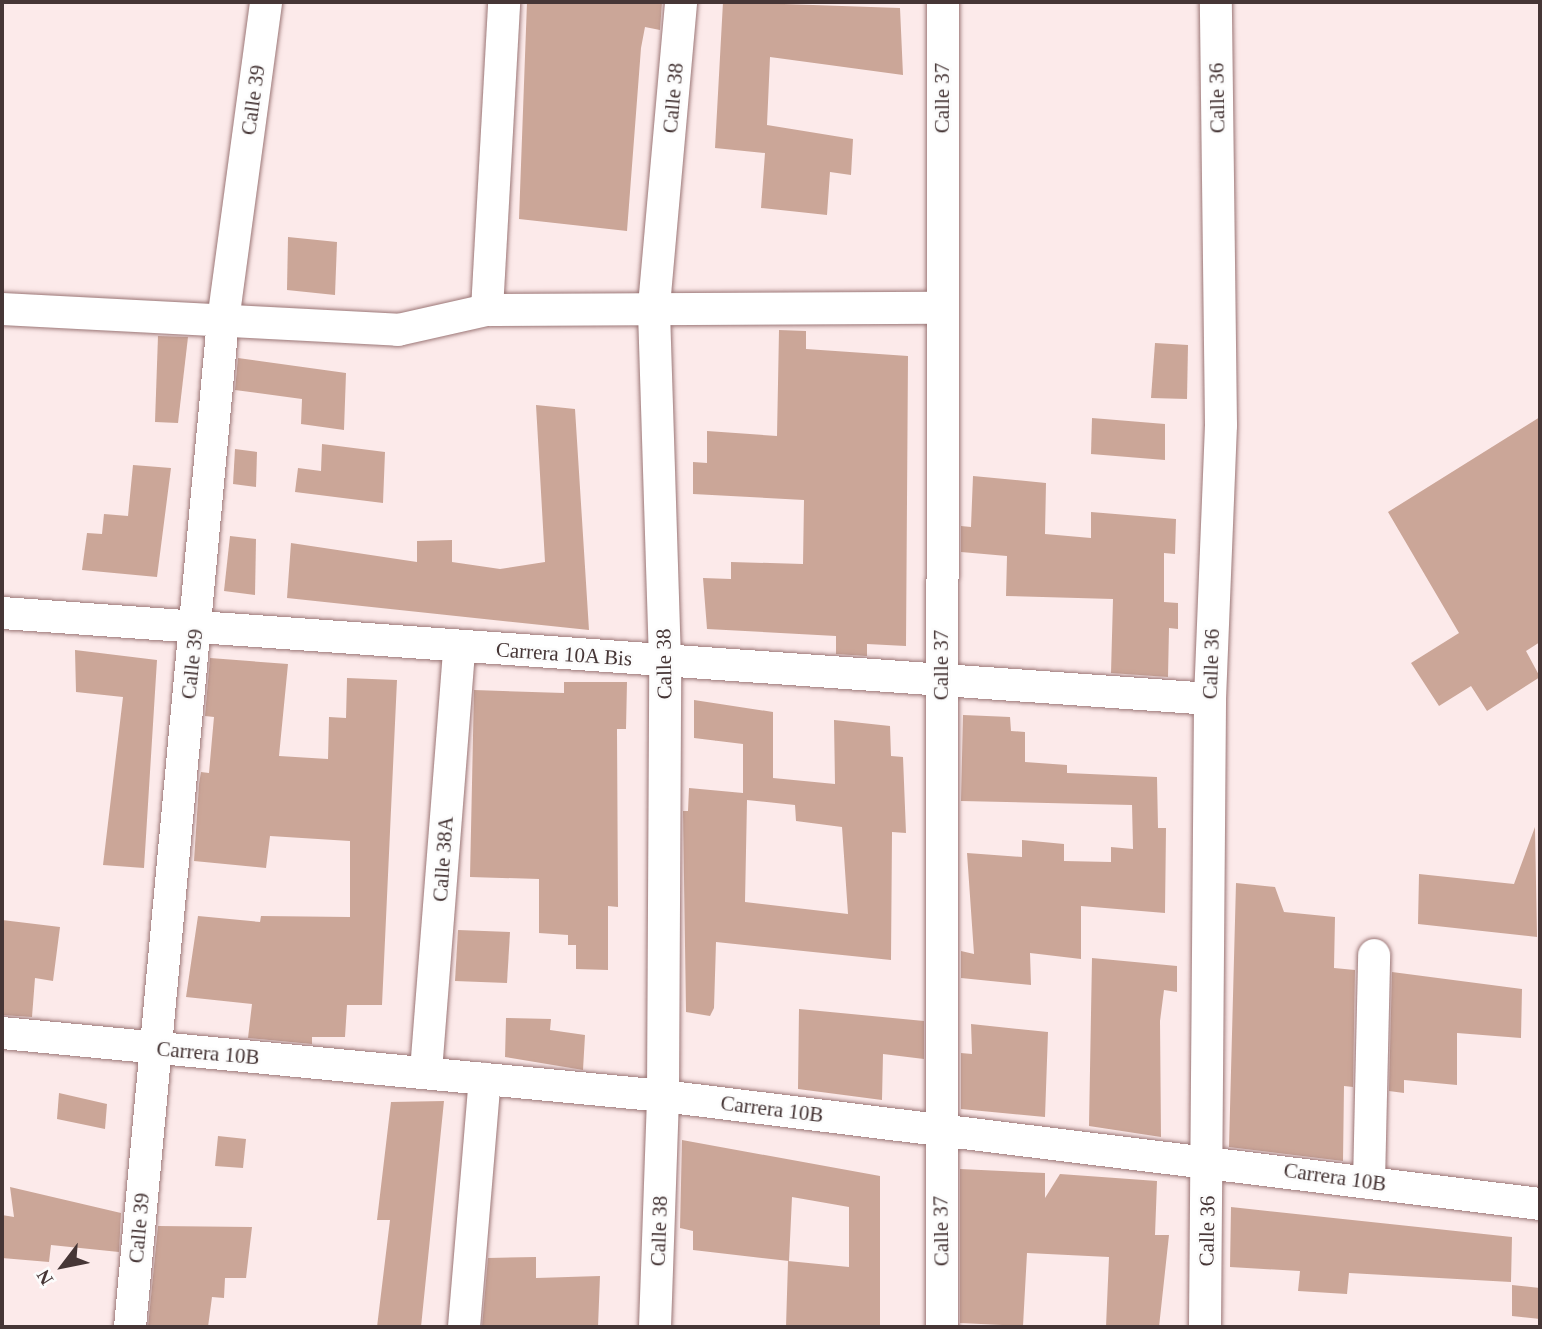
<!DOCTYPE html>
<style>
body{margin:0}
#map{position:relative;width:1542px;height:1329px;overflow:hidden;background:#fceaea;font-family:Georgia,serif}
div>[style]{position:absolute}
.building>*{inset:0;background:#cba698}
.roads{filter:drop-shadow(0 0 2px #9b7676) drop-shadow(0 0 2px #9b7676)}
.minor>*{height:32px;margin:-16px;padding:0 16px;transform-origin:16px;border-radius:16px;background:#fff}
span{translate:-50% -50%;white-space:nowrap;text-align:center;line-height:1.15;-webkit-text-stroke:5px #fcfcfc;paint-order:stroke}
.street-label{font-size:21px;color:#463636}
.frame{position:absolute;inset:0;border:4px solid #463636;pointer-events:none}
.north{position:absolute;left:28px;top:1231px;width:70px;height:70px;-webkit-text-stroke:5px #fcfcfc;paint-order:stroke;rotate:238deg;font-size:19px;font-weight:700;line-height:28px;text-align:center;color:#463636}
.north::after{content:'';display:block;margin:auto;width:24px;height:32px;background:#463636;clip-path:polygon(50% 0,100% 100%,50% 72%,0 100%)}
</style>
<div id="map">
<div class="building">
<i style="clip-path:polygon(527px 2px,662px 2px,660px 30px,645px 27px,641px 48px,627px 231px,519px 219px)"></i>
<i style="clip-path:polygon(723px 2px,900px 8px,903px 75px,770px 57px,767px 125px,853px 139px,851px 175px,830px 172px,827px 215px,761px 208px,765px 153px,715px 148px)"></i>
<i style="clip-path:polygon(288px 237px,337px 242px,335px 295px,287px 290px)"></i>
<i style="clip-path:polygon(779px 330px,806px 331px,806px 349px,908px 356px,906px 646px,867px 644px,867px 656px,836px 654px,836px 636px,707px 629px,703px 578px,731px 579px,731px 562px,803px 564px,804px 500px,693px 494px,693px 462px,707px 463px,707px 431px,777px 436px)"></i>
<i style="clip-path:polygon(158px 336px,188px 337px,178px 423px,155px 422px)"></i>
<i style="clip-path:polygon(1155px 343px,1188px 345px,1187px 399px,1151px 398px)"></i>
<i style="clip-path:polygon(238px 358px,346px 373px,344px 430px,301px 424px,302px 399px,235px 390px)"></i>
<i style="clip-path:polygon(536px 405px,575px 409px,589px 630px,287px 598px,291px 543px,417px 562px,417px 541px,452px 540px,452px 562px,500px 569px,545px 562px)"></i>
<i style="clip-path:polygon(1540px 417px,1540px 642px,1526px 651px,1540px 677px,1487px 711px,1471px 686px,1439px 706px,1411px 663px,1459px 633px,1388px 512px)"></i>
<i style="clip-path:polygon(1092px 418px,1165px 424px,1165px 460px,1091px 454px)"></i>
<i style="clip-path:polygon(322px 444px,385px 452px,383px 503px,295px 492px,298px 468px,321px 471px)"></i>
<i style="clip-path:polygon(235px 449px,257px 452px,256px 487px,233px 484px)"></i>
<i style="clip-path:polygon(133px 465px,171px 468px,157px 577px,82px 570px,87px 533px,102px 534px,104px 514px,128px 516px)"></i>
<i style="clip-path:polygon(973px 476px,1046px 483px,1045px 534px,1091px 538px,1091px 512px,1176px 519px,1175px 554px,1164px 553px,1164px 602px,1178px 603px,1178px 629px,1169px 628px,1168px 677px,1111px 673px,1113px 599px,1006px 596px,1007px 556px,961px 552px,961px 526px,971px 527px)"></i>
<i style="clip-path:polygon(230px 536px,256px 539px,255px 595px,224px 591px)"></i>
<i style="clip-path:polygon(75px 650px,157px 660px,144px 868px,103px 865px,123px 697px,76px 692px)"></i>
<i style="clip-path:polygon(210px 658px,288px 664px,279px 756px,328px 759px,329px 717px,346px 718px,347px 678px,397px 680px,382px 1005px,347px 1005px,345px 1037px,312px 1037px,312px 1044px,248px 1038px,252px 1004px,186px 997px,198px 916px,260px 922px,261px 916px,350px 917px,350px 841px,270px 836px,266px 868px,194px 861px,199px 784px,201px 772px,209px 773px,212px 739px,214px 717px,205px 716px)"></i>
<i style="clip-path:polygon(564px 682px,627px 682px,626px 729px,617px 729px,618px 907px,608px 906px,608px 970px,576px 969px,576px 945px,568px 945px,568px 935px,539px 933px,539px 879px,470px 877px,474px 690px,564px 693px)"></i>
<i style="clip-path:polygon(evenodd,694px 700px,773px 712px,773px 778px,835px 784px,834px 720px,890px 726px,891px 756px,903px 757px,906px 833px,892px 832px,891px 960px,716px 942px,714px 1008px,710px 1016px,686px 1012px,683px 811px,688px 811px,689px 788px,743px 793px,743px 744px,694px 738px,694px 700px,747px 800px,795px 805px,796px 821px,842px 827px,848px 914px,745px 902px,747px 800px)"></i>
<i style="clip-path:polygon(963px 715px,1010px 717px,1011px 731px,1025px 732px,1025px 762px,1067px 765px,1067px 773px,1157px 777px,1158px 828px,1166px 828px,1165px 913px,1081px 906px,1081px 959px,1030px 953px,1031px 985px,961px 978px,961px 951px,974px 954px,967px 853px,1022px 857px,1022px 840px,1064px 844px,1064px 861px,1111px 862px,1111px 847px,1133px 849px,1132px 805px,961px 801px)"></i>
<i style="clip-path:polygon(1535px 827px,1537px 937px,1418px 924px,1419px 874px,1514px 884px)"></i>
<i style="clip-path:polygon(1236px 883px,1275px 887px,1284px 912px,1335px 917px,1334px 968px,1355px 970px,1353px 1087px,1344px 1086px,1343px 1161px,1229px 1147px)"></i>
<i style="clip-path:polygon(2px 920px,60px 927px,53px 981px,35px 978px,32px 1017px,2px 1015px)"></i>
<i style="clip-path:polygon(458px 930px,510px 932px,507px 983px,455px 981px)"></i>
<i style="clip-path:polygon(1092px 958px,1177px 966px,1177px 992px,1164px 990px,1160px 1021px,1161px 1137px,1089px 1126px)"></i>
<i style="clip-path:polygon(1392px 972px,1522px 989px,1521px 1038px,1457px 1033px,1457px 1085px,1404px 1080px,1404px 1093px,1389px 1091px)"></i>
<i style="clip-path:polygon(799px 1009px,924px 1021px,924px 1059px,883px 1054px,882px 1100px,798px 1089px)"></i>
<i style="clip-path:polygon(506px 1018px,551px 1019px,550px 1030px,585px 1035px,583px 1070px,505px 1057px)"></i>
<i style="clip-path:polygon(971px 1024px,1048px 1032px,1045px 1117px,961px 1109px,961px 1053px,972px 1054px)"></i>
<i style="clip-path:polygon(59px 1093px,107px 1104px,105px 1129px,57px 1119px)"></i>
<i style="clip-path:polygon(444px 1101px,421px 1327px,377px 1327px,390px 1220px,377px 1220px,391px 1102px)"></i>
<i style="clip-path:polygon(218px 1136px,246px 1139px,243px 1168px,215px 1166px)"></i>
<i style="clip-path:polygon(682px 1140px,880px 1176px,880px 1327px,786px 1327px,788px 1261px,849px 1267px,849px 1207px,792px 1197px,789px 1261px,693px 1250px,693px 1231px,680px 1228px)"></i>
<i style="clip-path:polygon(960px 1169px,1045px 1173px,1045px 1198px,1060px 1174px,1157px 1181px,1155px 1235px,1169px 1235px,1159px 1327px,1106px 1327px,1109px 1257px,1027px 1253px,1023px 1326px,960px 1323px)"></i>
<i style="clip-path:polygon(10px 1187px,121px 1213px,119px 1252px,51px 1245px,49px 1262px,2px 1258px,2px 1215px,14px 1217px)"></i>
<i style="clip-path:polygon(1231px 1207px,1512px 1237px,1511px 1282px,1349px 1273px,1347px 1294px,1298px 1291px,1300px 1271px,1230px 1267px)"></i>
<i style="clip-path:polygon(158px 1226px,252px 1227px,246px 1278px,225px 1278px,224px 1298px,212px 1297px,208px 1327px,148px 1327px)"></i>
<i style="clip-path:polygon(536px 1257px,536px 1278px,600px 1276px,598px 1327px,482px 1327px,488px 1258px)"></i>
<i style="clip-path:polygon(1512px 1285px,1540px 1288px,1540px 1319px,1512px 1316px)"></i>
</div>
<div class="roads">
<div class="minor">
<i style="left:2px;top:309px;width:397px;rotate:3deg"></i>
<i style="left:398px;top:330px;width:91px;rotate:-12.7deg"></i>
<i style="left:487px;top:310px;width:453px;rotate:-0.3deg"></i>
<i style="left:487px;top:310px;width:308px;rotate:-86.8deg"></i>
<i style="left:2px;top:613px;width:1211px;rotate:4.07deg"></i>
<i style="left:2px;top:1033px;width:664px;rotate:5.44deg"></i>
<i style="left:663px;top:1096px;width:884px;rotate:7.02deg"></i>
<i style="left:426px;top:1071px;width:424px;rotate:-85.5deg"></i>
<i style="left:1369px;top:1183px;width:228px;rotate:-88.7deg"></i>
<i style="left:130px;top:1327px;width:1010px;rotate:-84.72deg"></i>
<i style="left:223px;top:321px;width:322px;rotate:-82.3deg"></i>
<i style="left:464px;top:1327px;width:249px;rotate:-85.2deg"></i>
<i style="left:655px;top:1327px;width:231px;rotate:-88deg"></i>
<i style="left:663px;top:1096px;width:435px;rotate:-89.7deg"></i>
<i style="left:665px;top:661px;width:355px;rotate:-91.8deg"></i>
<i style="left:654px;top:306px;width:305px;rotate:-84.9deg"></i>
<i style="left:942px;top:1327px;width:1325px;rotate:-89.96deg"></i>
<i style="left:1205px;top:1327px;width:628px;rotate:-89.54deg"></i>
<i style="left:1210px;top:699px;width:274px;rotate:-87.7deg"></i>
<i style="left:1221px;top:425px;width:423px;rotate:-90.7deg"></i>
</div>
</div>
<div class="street-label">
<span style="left:673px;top:98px;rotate:-85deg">Calle 38</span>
<span style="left:942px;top:98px;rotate:-90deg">Calle 37</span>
<span style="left:1217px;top:98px;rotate:-91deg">Calle 36</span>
<span style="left:253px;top:100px;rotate:-82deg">Calle 39</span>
<span style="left:564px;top:654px;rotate:4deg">Carrera 10A Bis</span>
<span style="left:192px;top:664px;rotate:-84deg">Calle 39</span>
<span style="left:664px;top:664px;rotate:-91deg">Calle 38</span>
<span style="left:1211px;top:664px;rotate:-88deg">Calle 36</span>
<span style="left:941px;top:665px;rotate:-90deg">Calle 37</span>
<span style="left:443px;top:859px;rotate:-86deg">Calle 38A</span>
<span style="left:208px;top:1053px;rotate:5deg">Carrera 10B</span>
<span style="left:772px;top:1109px;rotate:7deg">Carrera 10B</span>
<span style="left:1335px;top:1177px;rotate:8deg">Carrera 10B</span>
<span style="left:139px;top:1228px;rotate:-85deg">Calle 39</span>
<span style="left:659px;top:1231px;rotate:-88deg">Calle 38</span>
<span style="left:941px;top:1231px;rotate:-91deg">Calle 37</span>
<span style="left:1207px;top:1231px;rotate:-89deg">Calle 36</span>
</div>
<div class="frame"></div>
<div class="north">N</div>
</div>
